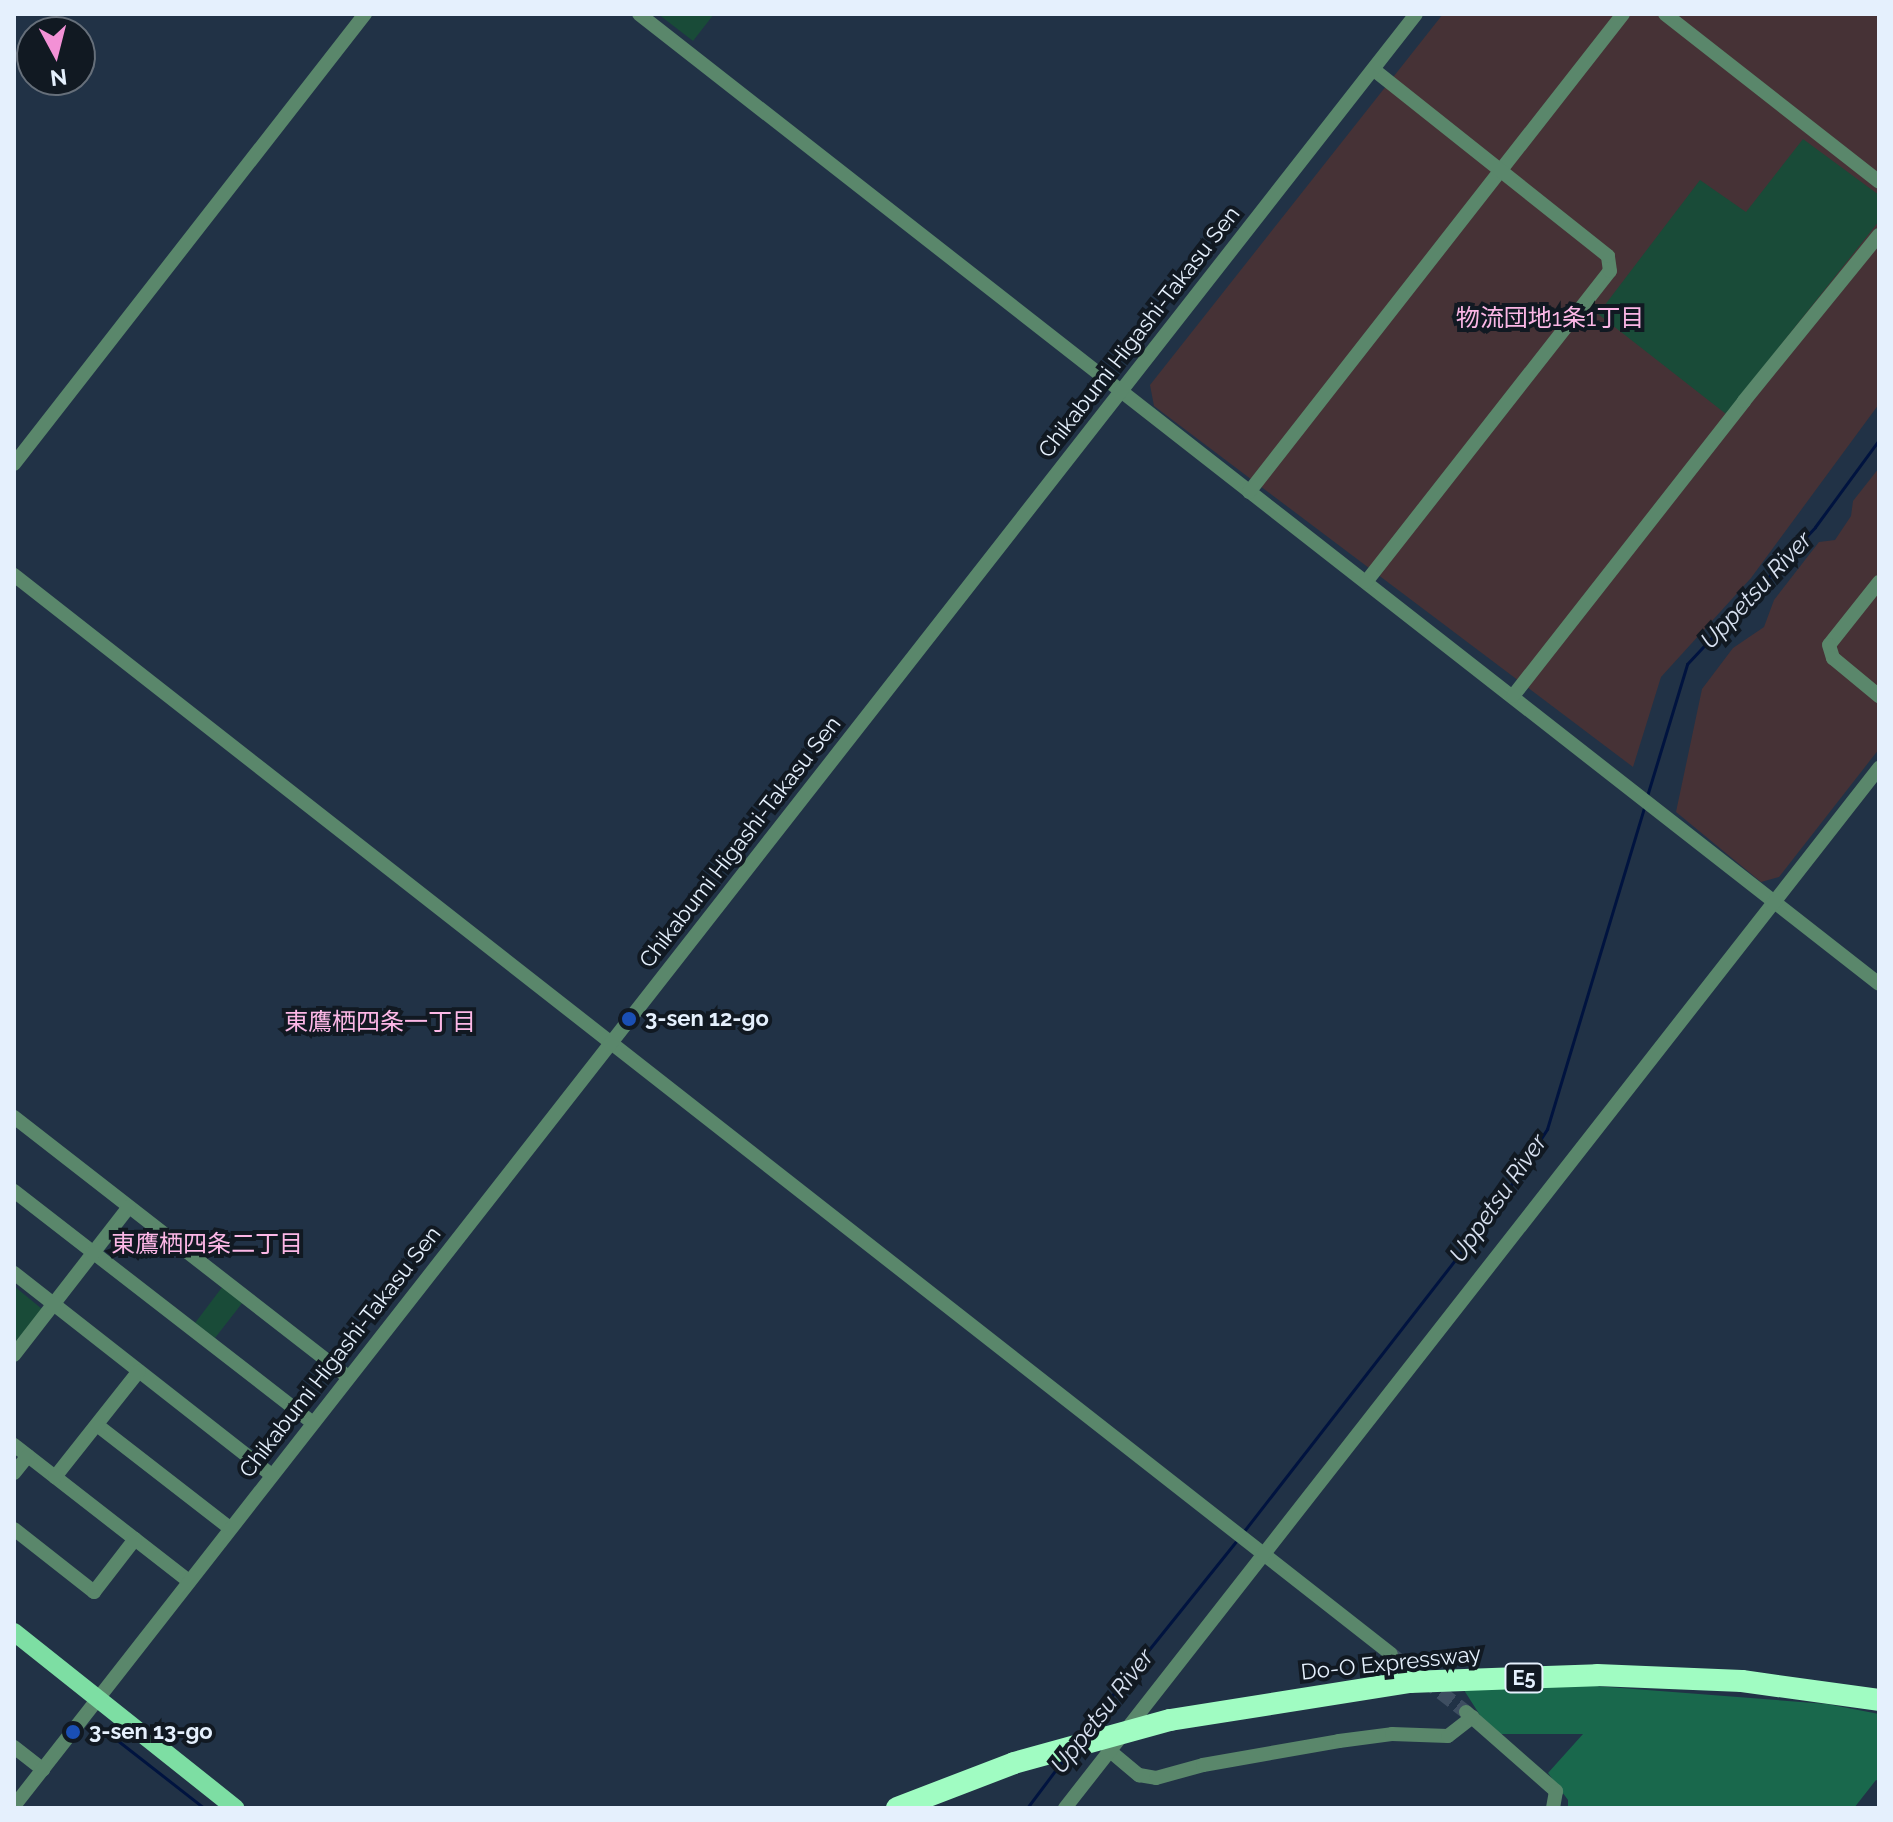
<!DOCTYPE html>
<meta charset="utf-8">
<style>
body{margin:0}
#map{position:relative;width:1893px;height:1822px;overflow:hidden;background:#213246;font-family:Raleway,"Noto Sans JP",sans-serif}
div>[style]{position:absolute}
.industrial>*{inset:0;background:#463236}
.green>*{inset:0;background:#194b38}
.forest>*{inset:0;background:#19684c}
.stream>*{height:3px;margin:-1.5px;padding:0 1.5px;transform-origin:1.5px;border-radius:1.5px;background:#00133f}
.minor-tunnel>*{height:14px;margin-top:-7px;transform-origin:0;background:repeating-linear-gradient(90deg,#3e4e61 0 14px,transparent 0 21px)}
.minor>*{height:14px;margin:-7px;padding:0 7px;transform-origin:7px;border-radius:7px;background:#5a876b}
.major>*{height:18px;margin:-9px;padding:0 9px;transform-origin:9px;border-radius:9px;background:#7ddea3}
.highway>*{height:22px;margin:-11px;padding:0 11px;transform-origin:11px;border-radius:11px;background:#a0fcc2}
.highway-bridge>*{height:22px;margin:-11px;padding:0 11px;transform-origin:11px;border-radius:11px;background:#a0fcc2}
.dots>*{width:22px;height:22px;translate:-50% -50%;box-sizing:border-box;border:4px solid #111922;border-radius:50%}
span{translate:-50% -50%;white-space:nowrap;text-align:center;line-height:1.15;-webkit-text-stroke:8px #111922;paint-order:stroke}
.shield-label span{padding:2px 6px;background:#111922;border:2px solid;border-radius:6px;-webkit-text-stroke-width:0}
.shield-label{font-size:20px;color:#e5f0fd;font-weight:700}
.street-label{font-size:22px;color:#e5f0fd}
.poi-label{font-size:22px;color:#e5f0fd;font-weight:700}
.left{translate:0 -50%;text-align:left}
.neighbourhood-label{font-size:24px;color:#fcb7e6}
.water-label{font-size:24px;color:#d8e1f1;font-style:italic}
.frame{position:absolute;inset:0;border:16px solid #e5f0fd;pointer-events:none}
.north{position:absolute;left:16px;top:16px;width:80px;height:80px;box-sizing:border-box;background:#111922;border:2px solid #666f7a;border-radius:50%;rotate:173deg;font-size:22px;font-weight:700;line-height:32px;text-align:center;color:#e5f0fd}
.north::after{content:'';display:block;margin:auto;width:28px;height:36px;background:#f391d6;clip-path:polygon(50% 0,100% 100%,50% 72%,0 100%)}
</style>
<div id="map">
<div class="industrial">
<i style="clip-path:polygon(1443px 14px,1879px 14px,1879px 404px,1751px 578px,1661px 677px,1633px 767px,1154px 406px,1150px 385px)"></i>
<i style="clip-path:polygon(1879px 468px,1879px 749px,1779px 877px,1761px 882px,1676px 812px,1702px 689px,1733px 648px,1764px 627px,1774px 600px,1819px 542px,1835px 540px,1851px 516px,1853px 501px)"></i>
</div>
<div class="green">
<i style="clip-path:polygon(658px 14px,714px 14px,693px 41px)"></i>
<i style="clip-path:polygon(1803px 139px,1879px 195px,1879px 221px,1726px 414px,1598px 314px,1700px 180px,1746px 212px)"></i>
<i style="clip-path:polygon(14px 1286px,42px 1309px,14px 1346px)"></i>
<i style="clip-path:polygon(223px 1286px,243px 1302px,215px 1338px,195px 1323px)"></i>
</div>
<div class="forest">
<i style="clip-path:polygon(1582px 1685px,1827px 1704px,1879px 1714px,1879px 1781px,1876px 1780px,1854px 1808px,1568px 1808px,1568px 1800px,1548px 1773px,1583px 1734px,1492px 1734px,1462px 1687px)"></i>
</div>
<div class="stream">
<i style="left:1647px;top:796px;width:138px;rotate:-73.1deg"></i>
<i style="left:1687px;top:664px;width:187px;rotate:-46.9deg"></i>
<i style="left:1815px;top:527px;width:108px;rotate:-53.7deg"></i>
<i style="left:1244px;top:1531px;width:417px;rotate:-52.1deg"></i>
<i style="left:1500px;top:1202px;width:87px;rotate:-57.2deg"></i>
<i style="left:1547px;top:1129px;width:336px;rotate:-73.2deg"></i>
<i style="left:108px;top:1733px;width:122px;rotate:38deg"></i>
<i style="left:1081px;top:1734px;width:249px;rotate:-51.2deg"></i>
<i style="left:1027px;top:1808px;width:60px;rotate:-53.1deg"></i>
</div>
<div class="minor-tunnel">
<i style="left:1391px;top:1654px;width:95px;rotate:37.7deg"></i>
</div>
<div class="minor">
<i style="left:639px;top:14px;width:1574px;rotate:38.03deg"></i>
<i style="left:1665px;top:14px;width:272px;rotate:38.1deg"></i>
<i style="left:14px;top:464px;width:571px;rotate:-52.05deg"></i>
<i style="left:1249px;top:492px;width:607px;rotate:-51.96deg"></i>
<i style="left:14px;top:575px;width:1749px;rotate:38.08deg"></i>
<i style="left:1366px;top:582px;width:395px;rotate:-51.9deg"></i>
<i style="left:1610px;top:271px;width:15px;rotate:-98deg"></i>
<i style="left:1608px;top:256px;width:300px;rotate:-141.5deg"></i>
<i style="left:1879px;top:582px;width:80px;rotate:128.4deg"></i>
<i style="left:1829px;top:645px;width:14px;rotate:73deg"></i>
<i style="left:1833px;top:658px;width:60px;rotate:39.6deg"></i>
<i style="left:1513px;top:696px;width:375px;rotate:-51.9deg"></i>
<i style="left:1744px;top:401px;width:214px;rotate:-50.9deg"></i>
<i style="left:14px;top:1117px;width:423px;rotate:37.9deg"></i>
<i style="left:14px;top:1191px;width:378px;rotate:37.8deg"></i>
<i style="left:14px;top:1273px;width:328px;rotate:38.1deg"></i>
<i style="left:14px;top:1355px;width:187px;rotate:-52.2deg"></i>
<i style="left:97px;top:1425px;width:168px;rotate:37.8deg"></i>
<i style="left:14px;top:1445px;width:222px;rotate:37.9deg"></i>
<i style="left:14px;top:1473px;width:22px;rotate:-51deg"></i>
<i style="left:55px;top:1477px;width:135px;rotate:-51.6deg"></i>
<i style="left:14px;top:1529px;width:102px;rotate:38.2deg"></i>
<i style="left:94px;top:1592px;width:67px;rotate:-52.3deg"></i>
<i style="left:1466px;top:1712px;width:120px;rotate:41.3deg"></i>
<i style="left:1556px;top:1791px;width:17px;rotate:100deg"></i>
<i style="left:14px;top:1747px;width:37px;rotate:38deg"></i>
<i style="left:1110px;top:1751px;width:38px;rotate:40deg"></i>
<i style="left:1139px;top:1775px;width:17px;rotate:10deg"></i>
<i style="left:1156px;top:1778px;width:49px;rotate:-15.5deg"></i>
<i style="left:1203px;top:1765px;width:138px;rotate:-10deg"></i>
<i style="left:1339px;top:1741px;width:53px;rotate:-7.5deg"></i>
<i style="left:1392px;top:1734px;width:56px;rotate:2deg"></i>
<i style="left:1448px;top:1736px;width:31px;rotate:-38deg"></i>
<i style="left:14px;top:1806px;width:2275px;rotate:-51.96deg"></i>
<i style="left:1065px;top:1808px;width:1321px;rotate:-51.95deg"></i>
</div>
<div class="major">
<i style="left:14px;top:1632px;width:283px;rotate:38.5deg"></i>
</div>
<div class="highway">
<i style="left:1170px;top:1720px;width:243px;rotate:-9deg"></i>
<i style="left:1410px;top:1682px;width:187px;rotate:-2.1deg"></i>
<i style="left:1597px;top:1675px;width:145px;rotate:2.4deg"></i>
<i style="left:1742px;top:1681px;width:138px;rotate:7.9deg"></i>
<i style="left:897px;top:1808px;width:125px;rotate:-21deg"></i>
</div>
<div class="highway-bridge">
<i style="left:1014px;top:1763px;width:162px;rotate:-15.4deg"></i>
</div>
<div class="dots">
<i style="left:629px;top:1019px;background:#1a4fb4"></i>
<i style="left:73px;top:1732px;background:#1a4fb4"></i>
</div>
<div class="shield-label">
<span style="left:1524px;top:1678px">E5</span>
</div>
<div class="street-label">
<span style="left:1139px;top:332px;rotate:-52deg">Chikabumi Higashi-Takasu Sen</span>
<span style="left:740px;top:842px;rotate:-52deg">Chikabumi Higashi-Takasu Sen</span>
<span style="left:340px;top:1352px;rotate:-52deg">Chikabumi Higashi-Takasu Sen</span>
<span style="left:1391px;top:1663px;rotate:-6deg">Do-O Expressway</span>
</div>
<div class="poi-label">
<span class="left" style="left:645px;top:1019px">3-sen 12-go</span>
<span class="left" style="left:89px;top:1732px">3-sen 13-go</span>
</div>
<div class="neighbourhood-label">
<span style="left:1550px;top:318px">物流団地1条1丁目</span>
<span style="left:380px;top:1022px">東鷹栖四条一丁目</span>
<span style="left:207px;top:1244px">東鷹栖四条二丁目</span>
</div>
<div class="water-label">
<span style="left:1756px;top:590px;rotate:-47deg">Uppetsu River</span>
<span style="left:1498px;top:1198px;rotate:-55deg">Uppetsu River</span>
<span style="left:1102px;top:1711px;rotate:-52deg">Uppetsu River</span>
</div>
<div class="frame"></div>
<div class="north">N</div>
</div>
